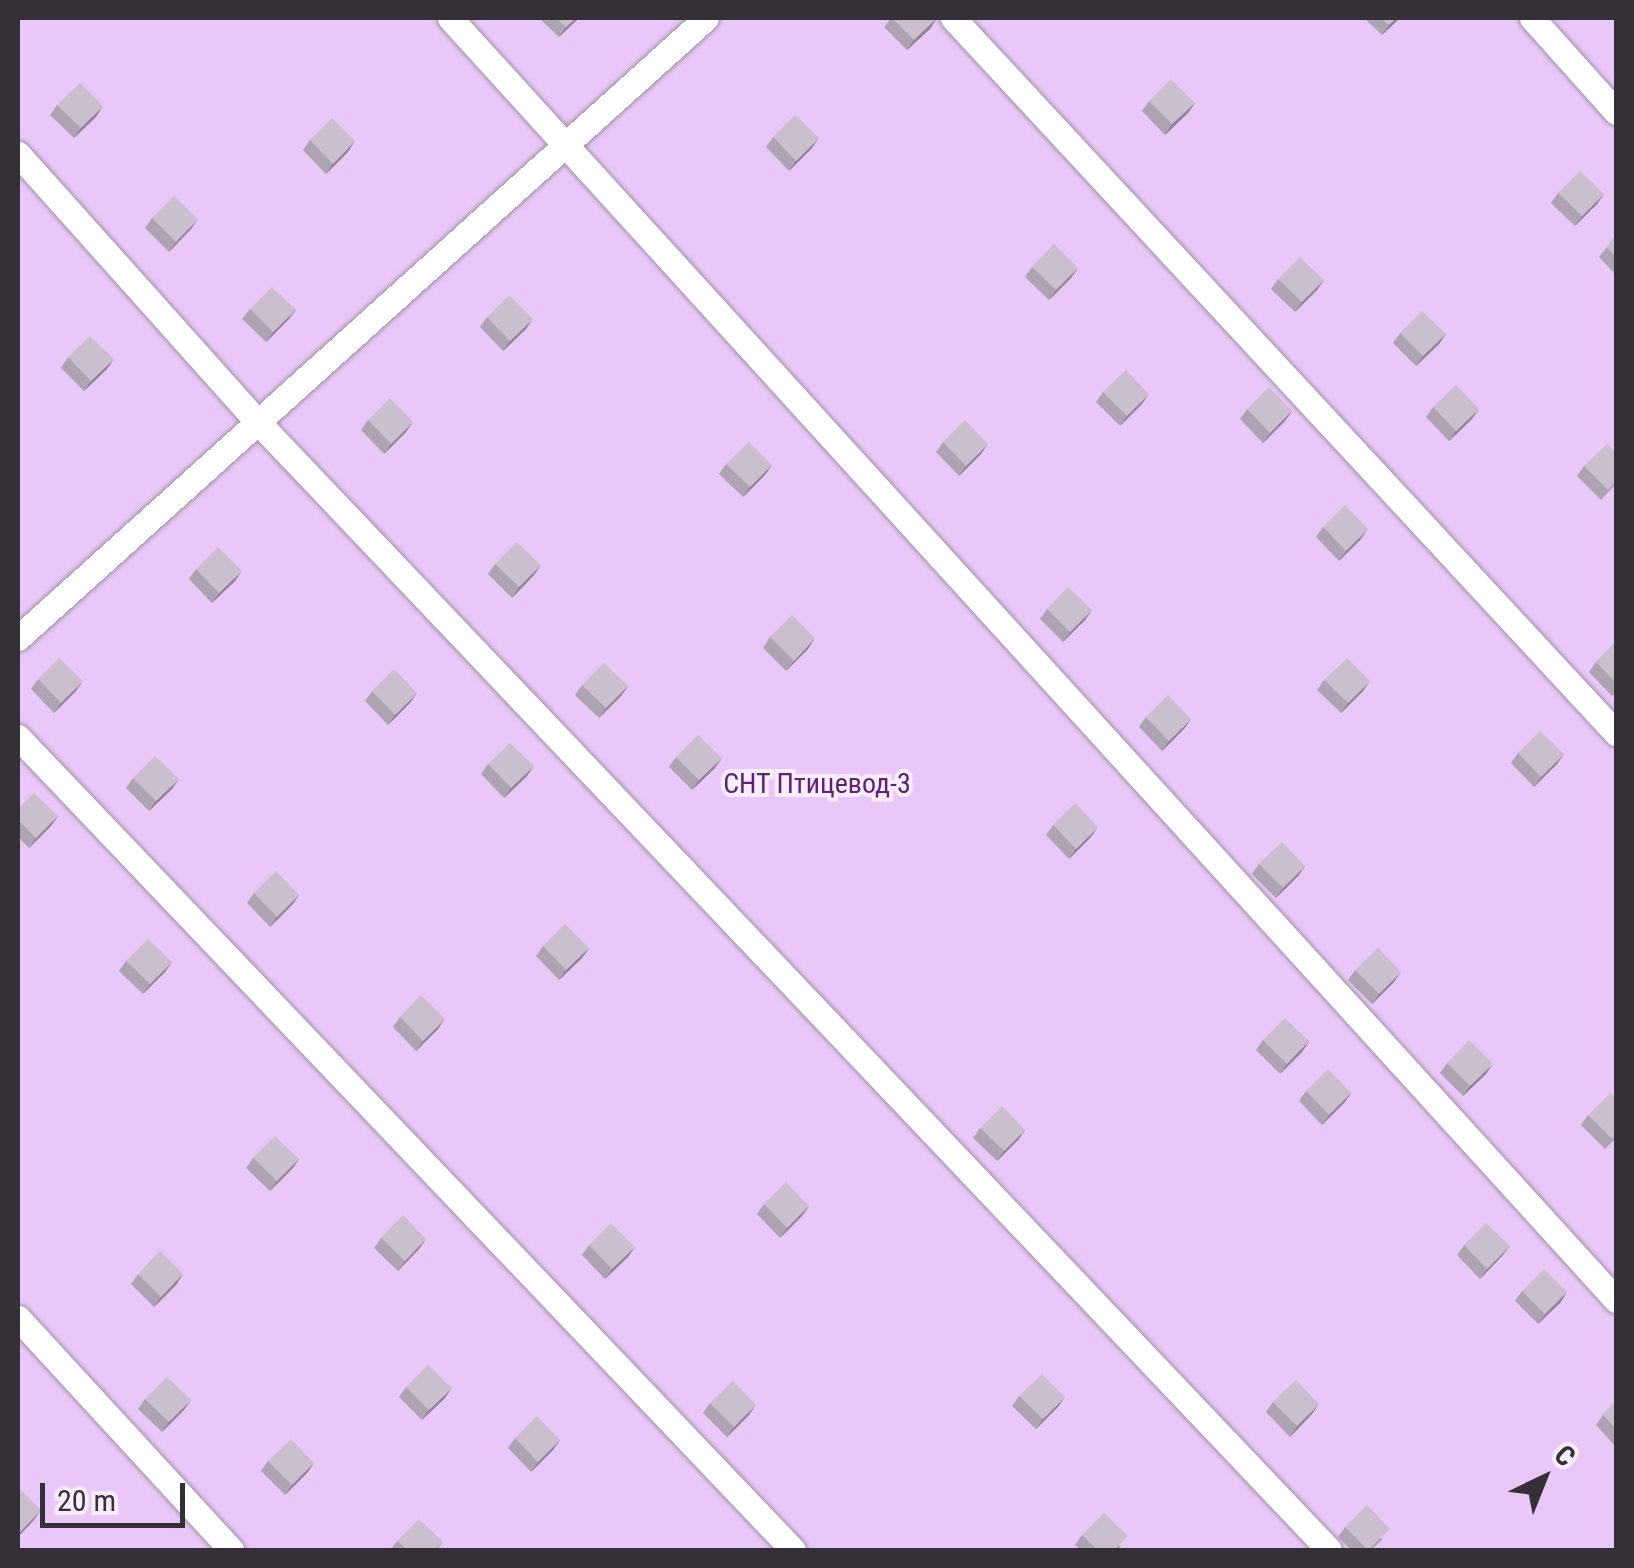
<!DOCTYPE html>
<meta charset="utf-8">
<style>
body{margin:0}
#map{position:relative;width:1634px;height:1568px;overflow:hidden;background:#f9edff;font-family:"Roboto Condensed",sans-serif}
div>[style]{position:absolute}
.green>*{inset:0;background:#eac7f9}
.roads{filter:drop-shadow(0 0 2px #9e92a3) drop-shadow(0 0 2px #9e92a3)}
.lane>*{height:25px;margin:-12.5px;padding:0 12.5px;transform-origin:12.5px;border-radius:12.5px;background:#fff}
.wall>*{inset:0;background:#aea3b2}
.shaded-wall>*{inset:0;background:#8d8591}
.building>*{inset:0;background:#cabecf}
span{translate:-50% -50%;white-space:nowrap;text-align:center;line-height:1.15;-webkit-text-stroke:8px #f9edff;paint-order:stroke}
.park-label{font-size:28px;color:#5d2271}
.frame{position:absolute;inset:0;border:20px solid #353037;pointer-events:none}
.north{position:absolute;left:1494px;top:1428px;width:100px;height:100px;-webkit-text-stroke:8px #f9edff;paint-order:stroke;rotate:43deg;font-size:28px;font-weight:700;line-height:40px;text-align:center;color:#353037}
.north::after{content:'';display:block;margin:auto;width:35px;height:45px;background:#353037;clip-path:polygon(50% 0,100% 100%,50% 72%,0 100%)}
.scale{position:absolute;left:40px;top:1483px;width:145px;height:45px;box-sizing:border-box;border:5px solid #353037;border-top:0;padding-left:12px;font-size:30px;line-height:35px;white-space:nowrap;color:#353037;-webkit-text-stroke:8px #f9edff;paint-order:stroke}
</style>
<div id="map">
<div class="green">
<i style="clip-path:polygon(18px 18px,1616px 18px,1616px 1550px,18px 1550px)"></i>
</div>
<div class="roads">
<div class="lane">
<i style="left:450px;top:18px;width:1733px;rotate:47.71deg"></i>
<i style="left:953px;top:18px;width:975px;rotate:47.16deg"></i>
<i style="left:1532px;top:18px;width:126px;rotate:48.2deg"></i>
<i style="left:18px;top:154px;width:360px;rotate:48.2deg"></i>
<i style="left:258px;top:422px;width:1555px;rotate:46.48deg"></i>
<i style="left:18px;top:638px;width:926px;rotate:-42.02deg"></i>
<i style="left:18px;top:737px;width:1123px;rotate:46.37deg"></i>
<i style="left:18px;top:1318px;width:315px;rotate:47.4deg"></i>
</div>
</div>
<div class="wall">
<i style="clip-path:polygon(539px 18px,579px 18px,559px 37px)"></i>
<i style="clip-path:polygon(891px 18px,936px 18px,930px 29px,907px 50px,884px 27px)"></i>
<i style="clip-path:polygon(1364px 18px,1400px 18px,1382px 35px)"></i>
<i style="clip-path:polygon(1149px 101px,1195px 103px,1188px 113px,1165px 135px,1142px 111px)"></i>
<i style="clip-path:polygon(57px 105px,96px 117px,74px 138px,50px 115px)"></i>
<i style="clip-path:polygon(773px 137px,812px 148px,789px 171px,766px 147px)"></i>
<i style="clip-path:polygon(310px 140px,348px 152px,326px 174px,303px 150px)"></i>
<i style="clip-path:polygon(1558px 193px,1604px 194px,1597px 204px,1575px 226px,1551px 203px)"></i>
<i style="clip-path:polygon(152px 218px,191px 229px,169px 252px,145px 228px)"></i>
<i style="clip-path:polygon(1616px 236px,1616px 275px,1599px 257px)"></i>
<i style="clip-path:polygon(1032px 267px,1078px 268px,1071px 278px,1049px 300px,1025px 277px)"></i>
<i style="clip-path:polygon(1278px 279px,1324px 280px,1317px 290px,1295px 312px,1271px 289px)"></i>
<i style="clip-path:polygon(250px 309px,296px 310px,288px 320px,266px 342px,242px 319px)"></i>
<i style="clip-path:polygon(487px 317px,526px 329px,503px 351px,480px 327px)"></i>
<i style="clip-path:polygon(1400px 333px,1446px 334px,1439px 344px,1416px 366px,1393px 343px)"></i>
<i style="clip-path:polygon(68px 357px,107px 369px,84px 391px,61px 368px)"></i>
<i style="clip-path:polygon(1103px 392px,1142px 404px,1120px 426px,1096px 402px)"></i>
<i style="clip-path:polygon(1433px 407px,1472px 419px,1449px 441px,1426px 417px)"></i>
<i style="clip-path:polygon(1247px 409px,1292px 411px,1285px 421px,1263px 443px,1240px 419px)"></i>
<i style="clip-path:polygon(368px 420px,406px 432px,384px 454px,361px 430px)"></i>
<i style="clip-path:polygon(943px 442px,981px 454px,959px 476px,936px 452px)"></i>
<i style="clip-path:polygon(726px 464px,772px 465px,765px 475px,743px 497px,719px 474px)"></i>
<i style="clip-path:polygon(1584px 466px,1616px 484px,1601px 500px,1577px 476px)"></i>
<i style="clip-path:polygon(1323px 527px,1361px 539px,1339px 561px,1316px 537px)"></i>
<i style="clip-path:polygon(495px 564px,534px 575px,512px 598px,488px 574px)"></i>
<i style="clip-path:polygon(196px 569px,235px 581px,212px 603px,189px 579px)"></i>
<i style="clip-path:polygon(1047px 609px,1092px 610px,1085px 620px,1063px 642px,1040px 619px)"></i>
<i style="clip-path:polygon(770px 637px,808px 649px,786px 671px,763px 648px)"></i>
<i style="clip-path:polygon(1616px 642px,1616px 692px,1612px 696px,1589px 672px,1596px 662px)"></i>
<i style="clip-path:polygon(38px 679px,76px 691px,54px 713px,31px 689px)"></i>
<i style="clip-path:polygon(1324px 680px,1363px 691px,1341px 713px,1317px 690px)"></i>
<i style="clip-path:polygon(582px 685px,628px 686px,621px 696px,599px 718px,575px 695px)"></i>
<i style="clip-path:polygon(372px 691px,410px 703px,388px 725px,365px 701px)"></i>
<i style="clip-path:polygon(1146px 717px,1184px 729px,1162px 751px,1139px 727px)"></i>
<i style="clip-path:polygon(1518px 753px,1564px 754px,1557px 764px,1534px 787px,1511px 763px)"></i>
<i style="clip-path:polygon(676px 757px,715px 768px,692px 790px,669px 767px)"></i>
<i style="clip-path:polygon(488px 764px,527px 776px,504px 798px,481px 774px)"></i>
<i style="clip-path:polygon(133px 778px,172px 789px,149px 811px,126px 788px)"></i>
<i style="clip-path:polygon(18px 809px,58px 816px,51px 826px,29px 848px,18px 837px)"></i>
<i style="clip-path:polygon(1053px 825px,1091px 837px,1069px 859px,1046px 835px)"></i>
<i style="clip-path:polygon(1259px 864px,1305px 866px,1298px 876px,1276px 898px,1252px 874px)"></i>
<i style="clip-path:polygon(254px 893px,299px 895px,292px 905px,270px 927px,247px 903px)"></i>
<i style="clip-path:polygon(543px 946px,589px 948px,582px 958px,559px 980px,536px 956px)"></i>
<i style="clip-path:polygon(126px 961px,172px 962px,165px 972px,143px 994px,119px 971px)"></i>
<i style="clip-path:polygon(1355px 970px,1394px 982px,1372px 1004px,1348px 980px)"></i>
<i style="clip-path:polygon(400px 1017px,438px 1029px,416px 1051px,393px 1027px)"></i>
<i style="clip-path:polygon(1263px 1040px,1309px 1041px,1302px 1052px,1280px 1074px,1256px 1050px)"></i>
<i style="clip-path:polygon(1447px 1063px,1486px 1074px,1463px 1096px,1440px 1073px)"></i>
<i style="clip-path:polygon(1306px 1091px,1351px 1093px,1344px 1103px,1322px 1125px,1299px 1101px)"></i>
<i style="clip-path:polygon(1588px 1115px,1616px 1138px,1605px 1149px,1581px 1125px)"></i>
<i style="clip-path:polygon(980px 1128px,1025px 1130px,1018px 1140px,997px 1161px,973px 1138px)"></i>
<i style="clip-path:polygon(253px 1158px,299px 1159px,292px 1169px,270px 1191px,246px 1168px)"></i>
<i style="clip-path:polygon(764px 1204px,809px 1206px,802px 1216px,780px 1238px,757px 1214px)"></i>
<i style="clip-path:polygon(381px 1238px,426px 1239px,419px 1249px,398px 1271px,374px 1248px)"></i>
<i style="clip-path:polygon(589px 1245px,628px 1257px,605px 1279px,582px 1255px)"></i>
<i style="clip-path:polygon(1464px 1245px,1510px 1246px,1502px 1256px,1480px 1279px,1457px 1255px)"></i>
<i style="clip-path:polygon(138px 1274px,183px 1274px,176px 1285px,154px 1307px,131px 1284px)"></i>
<i style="clip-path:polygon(1522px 1291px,1567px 1292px,1560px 1303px,1538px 1324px,1515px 1301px)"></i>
<i style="clip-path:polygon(406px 1387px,445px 1398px,422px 1420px,399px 1397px)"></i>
<i style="clip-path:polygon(1019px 1396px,1058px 1407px,1036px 1429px,1012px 1406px)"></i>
<i style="clip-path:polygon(145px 1399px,184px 1410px,162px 1432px,138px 1409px)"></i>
<i style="clip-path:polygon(1616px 1401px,1616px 1447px,1596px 1425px,1603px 1415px)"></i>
<i style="clip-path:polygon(1273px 1402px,1312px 1414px,1290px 1437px,1266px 1412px)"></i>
<i style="clip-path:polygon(710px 1403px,749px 1415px,727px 1437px,703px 1413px)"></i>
<i style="clip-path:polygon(515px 1438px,560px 1440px,553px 1450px,531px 1472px,508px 1448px)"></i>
<i style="clip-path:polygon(268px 1461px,314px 1463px,307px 1473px,285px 1495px,261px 1471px)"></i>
<i style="clip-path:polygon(1345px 1527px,1383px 1539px,1371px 1550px,1351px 1550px,1338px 1537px)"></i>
<i style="clip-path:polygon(1082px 1535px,1121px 1546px,1117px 1550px,1081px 1550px,1075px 1545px)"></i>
<i style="clip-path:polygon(397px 1541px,443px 1542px,437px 1550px,390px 1550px)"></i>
</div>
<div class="shaded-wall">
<i style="clip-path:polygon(576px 18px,579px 18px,559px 37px,566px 27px)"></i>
<i style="clip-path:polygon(937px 18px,930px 29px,907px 50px,914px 40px)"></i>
<i style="clip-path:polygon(1396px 18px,1400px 18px,1382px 35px,1389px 25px)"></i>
<i style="clip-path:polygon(1195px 103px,1188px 113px,1165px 135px,1172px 124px)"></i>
<i style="clip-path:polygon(103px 106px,96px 117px,74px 138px,81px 128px)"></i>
<i style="clip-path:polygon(819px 138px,812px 148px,789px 171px,796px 161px)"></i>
<i style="clip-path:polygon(355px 141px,348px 152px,326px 174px,333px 164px)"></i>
<i style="clip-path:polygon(1604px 194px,1597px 204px,1575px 226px,1582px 216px)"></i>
<i style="clip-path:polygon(198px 219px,191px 229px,169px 252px,176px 242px)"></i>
<i style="clip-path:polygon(1078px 268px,1071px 278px,1049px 300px,1056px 290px)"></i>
<i style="clip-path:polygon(1324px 280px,1317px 290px,1295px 312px,1302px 302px)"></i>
<i style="clip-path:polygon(296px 310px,288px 320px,266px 342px,273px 332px)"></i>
<i style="clip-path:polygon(533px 319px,526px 329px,503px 351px,510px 341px)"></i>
<i style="clip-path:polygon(1446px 334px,1439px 344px,1416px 366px,1423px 356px)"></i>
<i style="clip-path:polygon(114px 359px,107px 369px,84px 391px,91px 381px)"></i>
<i style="clip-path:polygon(1149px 394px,1142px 404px,1120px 426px,1127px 416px)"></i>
<i style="clip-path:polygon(1479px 409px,1472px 419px,1449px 441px,1456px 431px)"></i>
<i style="clip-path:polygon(1292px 411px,1285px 421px,1263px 443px,1270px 433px)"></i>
<i style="clip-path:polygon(413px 422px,406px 432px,384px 454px,391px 444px)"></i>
<i style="clip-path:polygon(988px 444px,981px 454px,959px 476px,966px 466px)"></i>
<i style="clip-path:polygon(772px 465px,765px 475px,743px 497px,750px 487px)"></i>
<i style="clip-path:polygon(1368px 529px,1361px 539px,1339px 561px,1346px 551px)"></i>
<i style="clip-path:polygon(541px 565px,534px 575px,512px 598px,519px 587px)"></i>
<i style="clip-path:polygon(242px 571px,235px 581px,212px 603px,219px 593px)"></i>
<i style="clip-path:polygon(1092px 610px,1085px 620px,1063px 642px,1070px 632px)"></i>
<i style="clip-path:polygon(815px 638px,808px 649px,786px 671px,794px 661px)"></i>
<i style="clip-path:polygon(83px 681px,76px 691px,54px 713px,61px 703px)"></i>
<i style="clip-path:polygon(1370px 681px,1363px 691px,1341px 713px,1348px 703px)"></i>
<i style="clip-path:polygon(628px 686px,621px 696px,599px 718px,606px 708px)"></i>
<i style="clip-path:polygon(417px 693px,410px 703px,388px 725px,395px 715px)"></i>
<i style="clip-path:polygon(1191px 719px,1184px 729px,1162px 751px,1169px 741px)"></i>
<i style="clip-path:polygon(1564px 754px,1557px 764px,1534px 787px,1541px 777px)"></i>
<i style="clip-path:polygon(722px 758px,715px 768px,692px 790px,699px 780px)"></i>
<i style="clip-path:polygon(534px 766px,527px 776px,504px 798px,511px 788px)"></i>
<i style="clip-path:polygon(179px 779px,172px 789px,149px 811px,156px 801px)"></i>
<i style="clip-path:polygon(58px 816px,51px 826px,29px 848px,36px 838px)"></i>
<i style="clip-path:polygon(1098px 827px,1091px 837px,1069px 859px,1076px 849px)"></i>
<i style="clip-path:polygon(1305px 866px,1298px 876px,1276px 898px,1283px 888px)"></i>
<i style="clip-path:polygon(299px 895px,292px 905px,270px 927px,277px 917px)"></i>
<i style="clip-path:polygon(589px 948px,582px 958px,559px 980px,566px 970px)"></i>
<i style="clip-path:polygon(172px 962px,165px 972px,143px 994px,150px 984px)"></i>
<i style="clip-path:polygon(1401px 972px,1394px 982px,1372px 1004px,1379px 994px)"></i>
<i style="clip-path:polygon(445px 1019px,438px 1029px,416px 1051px,423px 1041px)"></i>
<i style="clip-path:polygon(1309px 1041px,1302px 1052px,1280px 1074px,1287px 1064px)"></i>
<i style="clip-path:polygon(1493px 1064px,1486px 1074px,1463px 1096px,1470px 1086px)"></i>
<i style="clip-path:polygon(1351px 1093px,1344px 1103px,1322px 1125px,1329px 1115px)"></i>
<i style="clip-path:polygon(1025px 1130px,1018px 1140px,997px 1161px,1004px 1151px)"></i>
<i style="clip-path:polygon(299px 1159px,292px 1169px,270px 1191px,277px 1181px)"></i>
<i style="clip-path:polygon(809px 1206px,802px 1216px,780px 1238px,787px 1228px)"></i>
<i style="clip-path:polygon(426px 1239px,419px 1249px,398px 1271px,405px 1261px)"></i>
<i style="clip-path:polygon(1510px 1246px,1502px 1256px,1480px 1279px,1487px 1269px)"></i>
<i style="clip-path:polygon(635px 1247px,628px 1257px,605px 1279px,612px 1269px)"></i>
<i style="clip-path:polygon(183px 1274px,176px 1285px,154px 1307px,161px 1297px)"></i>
<i style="clip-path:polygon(1567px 1292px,1560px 1303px,1538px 1324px,1545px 1314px)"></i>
<i style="clip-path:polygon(452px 1388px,445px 1398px,422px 1420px,429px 1410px)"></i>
<i style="clip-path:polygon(1065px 1397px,1058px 1407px,1036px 1429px,1043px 1419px)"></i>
<i style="clip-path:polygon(191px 1400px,184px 1410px,162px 1432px,169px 1422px)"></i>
<i style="clip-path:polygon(1319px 1404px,1312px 1414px,1290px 1437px,1297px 1426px)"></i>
<i style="clip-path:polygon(756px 1405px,749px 1415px,727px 1437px,734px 1427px)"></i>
<i style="clip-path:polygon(560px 1440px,553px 1450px,531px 1472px,538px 1462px)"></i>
<i style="clip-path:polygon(314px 1463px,307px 1473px,285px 1495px,292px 1485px)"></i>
<i style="clip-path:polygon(41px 1510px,34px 1520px,18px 1537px,19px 1533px)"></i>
</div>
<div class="building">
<i style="clip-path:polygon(556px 18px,576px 18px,566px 27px)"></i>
<i style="clip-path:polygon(892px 18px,937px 18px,914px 40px)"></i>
<i style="clip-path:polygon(1381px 18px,1396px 18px,1389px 25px)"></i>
<i style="clip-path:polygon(1171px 79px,1195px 103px,1172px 124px,1149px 101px)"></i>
<i style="clip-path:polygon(80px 83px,103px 106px,81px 128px,57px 105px)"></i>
<i style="clip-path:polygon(795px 115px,819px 138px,796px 161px,773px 137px)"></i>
<i style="clip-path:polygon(332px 118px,355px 141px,333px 164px,310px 140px)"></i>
<i style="clip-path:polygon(1580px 171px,1604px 194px,1582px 216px,1558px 193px)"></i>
<i style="clip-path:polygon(174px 196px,198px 219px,176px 242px,152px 218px)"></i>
<i style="clip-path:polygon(1616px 236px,1616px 257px,1606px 247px)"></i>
<i style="clip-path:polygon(1054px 244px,1078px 268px,1056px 290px,1032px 267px)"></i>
<i style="clip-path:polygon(1300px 257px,1324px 280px,1302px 302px,1278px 279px)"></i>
<i style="clip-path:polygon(272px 287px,296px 310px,273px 332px,250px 309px)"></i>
<i style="clip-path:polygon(509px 295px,533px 319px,510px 341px,487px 317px)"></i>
<i style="clip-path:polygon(1422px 311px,1446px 334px,1423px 356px,1400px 333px)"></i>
<i style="clip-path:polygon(90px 336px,114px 359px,91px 381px,68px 357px)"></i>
<i style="clip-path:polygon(1126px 370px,1149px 394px,1127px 416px,1103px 392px)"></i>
<i style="clip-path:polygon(1456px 385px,1479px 409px,1456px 431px,1433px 407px)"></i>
<i style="clip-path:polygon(1269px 387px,1292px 411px,1270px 433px,1247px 409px)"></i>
<i style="clip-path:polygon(390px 398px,413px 422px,391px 444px,368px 420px)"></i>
<i style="clip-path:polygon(965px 420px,988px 444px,966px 466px,943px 442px)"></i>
<i style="clip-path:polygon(749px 442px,772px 465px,750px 487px,726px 464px)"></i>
<i style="clip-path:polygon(1607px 444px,1616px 454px,1616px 481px,1608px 490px,1584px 466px)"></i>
<i style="clip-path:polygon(1345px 505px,1368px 529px,1346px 551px,1323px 527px)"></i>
<i style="clip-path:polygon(517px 542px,541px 565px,519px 587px,495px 564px)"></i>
<i style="clip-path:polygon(218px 547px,242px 571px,219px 593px,196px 569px)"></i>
<i style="clip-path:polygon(1068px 587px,1092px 610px,1070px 632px,1047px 609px)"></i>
<i style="clip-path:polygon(792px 615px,815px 638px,794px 661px,770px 637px)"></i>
<i style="clip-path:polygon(1616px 642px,1616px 683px,1596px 662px)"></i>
<i style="clip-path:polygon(59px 658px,83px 681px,61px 703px,38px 679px)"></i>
<i style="clip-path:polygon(1347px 658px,1370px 681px,1348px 703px,1324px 680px)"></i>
<i style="clip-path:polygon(604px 663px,628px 686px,606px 708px,582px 685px)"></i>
<i style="clip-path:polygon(394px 669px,417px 693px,395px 715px,372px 691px)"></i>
<i style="clip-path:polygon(1168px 695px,1191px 719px,1169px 741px,1146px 717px)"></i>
<i style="clip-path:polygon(1540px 731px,1564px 754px,1541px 777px,1518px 753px)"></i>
<i style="clip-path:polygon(698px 735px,722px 758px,699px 780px,676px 757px)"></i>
<i style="clip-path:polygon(510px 743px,534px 766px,511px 788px,488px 764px)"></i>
<i style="clip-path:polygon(155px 756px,179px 779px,156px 801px,133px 778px)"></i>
<i style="clip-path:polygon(34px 793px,58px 816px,36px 838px,18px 820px,18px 809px)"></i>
<i style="clip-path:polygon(1075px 803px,1098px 827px,1076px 849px,1053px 825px)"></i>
<i style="clip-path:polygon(1282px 842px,1305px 866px,1283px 888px,1259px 864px)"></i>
<i style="clip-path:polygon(276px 871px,299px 895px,277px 917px,254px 893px)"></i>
<i style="clip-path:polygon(565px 924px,589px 948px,566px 970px,543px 946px)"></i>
<i style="clip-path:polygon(148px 939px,172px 962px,150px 984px,126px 961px)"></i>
<i style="clip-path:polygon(1378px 948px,1401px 972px,1379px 994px,1355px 970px)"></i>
<i style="clip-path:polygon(421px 995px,445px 1019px,423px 1041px,400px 1017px)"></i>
<i style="clip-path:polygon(1285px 1018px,1309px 1041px,1287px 1064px,1263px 1040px)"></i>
<i style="clip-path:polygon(1469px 1040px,1493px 1064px,1470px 1086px,1447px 1063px)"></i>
<i style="clip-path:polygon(1328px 1069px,1351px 1093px,1329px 1115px,1306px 1091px)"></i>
<i style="clip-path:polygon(1611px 1093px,1616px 1099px,1616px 1135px,1612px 1139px,1588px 1115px)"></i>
<i style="clip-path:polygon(1002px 1106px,1025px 1130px,1004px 1151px,980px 1128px)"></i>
<i style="clip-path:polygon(275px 1136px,299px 1159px,277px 1181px,253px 1158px)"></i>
<i style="clip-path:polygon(786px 1182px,809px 1206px,787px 1228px,764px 1204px)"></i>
<i style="clip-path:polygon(403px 1215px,426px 1239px,405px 1261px,381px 1238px)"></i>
<i style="clip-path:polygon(611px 1223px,635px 1247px,612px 1269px,589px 1245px)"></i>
<i style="clip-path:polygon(1486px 1223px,1510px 1246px,1487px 1269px,1464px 1245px)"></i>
<i style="clip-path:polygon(160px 1251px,183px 1274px,161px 1297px,138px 1274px)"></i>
<i style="clip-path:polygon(1544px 1269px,1567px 1292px,1545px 1314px,1522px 1291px)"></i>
<i style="clip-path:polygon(428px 1365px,452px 1388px,429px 1410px,406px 1387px)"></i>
<i style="clip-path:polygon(1042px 1374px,1065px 1397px,1043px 1419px,1019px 1396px)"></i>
<i style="clip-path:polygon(167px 1377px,191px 1400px,169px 1422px,145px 1399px)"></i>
<i style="clip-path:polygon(1296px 1380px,1319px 1404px,1297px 1426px,1273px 1402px)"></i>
<i style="clip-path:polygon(733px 1381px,756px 1405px,734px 1427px,710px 1403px)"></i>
<i style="clip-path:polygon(1616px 1401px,1616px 1429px,1603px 1415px)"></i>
<i style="clip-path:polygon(537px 1416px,560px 1440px,538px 1462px,515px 1438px)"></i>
<i style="clip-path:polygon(291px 1439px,314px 1463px,292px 1485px,268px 1461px)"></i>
<i style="clip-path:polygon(18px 1487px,41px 1510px,19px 1533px,18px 1531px)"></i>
<i style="clip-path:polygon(1367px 1505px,1390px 1529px,1368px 1550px,1345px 1527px)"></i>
<i style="clip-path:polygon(1104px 1513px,1128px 1536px,1114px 1550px,1098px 1550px,1082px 1535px)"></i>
<i style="clip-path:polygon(419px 1519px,443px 1542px,434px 1550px,407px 1550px,397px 1541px)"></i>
</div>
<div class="park-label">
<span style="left:817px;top:784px">СНТ Птицевод-3</span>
</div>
<div class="frame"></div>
<div class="north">С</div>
<div class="scale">20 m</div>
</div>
